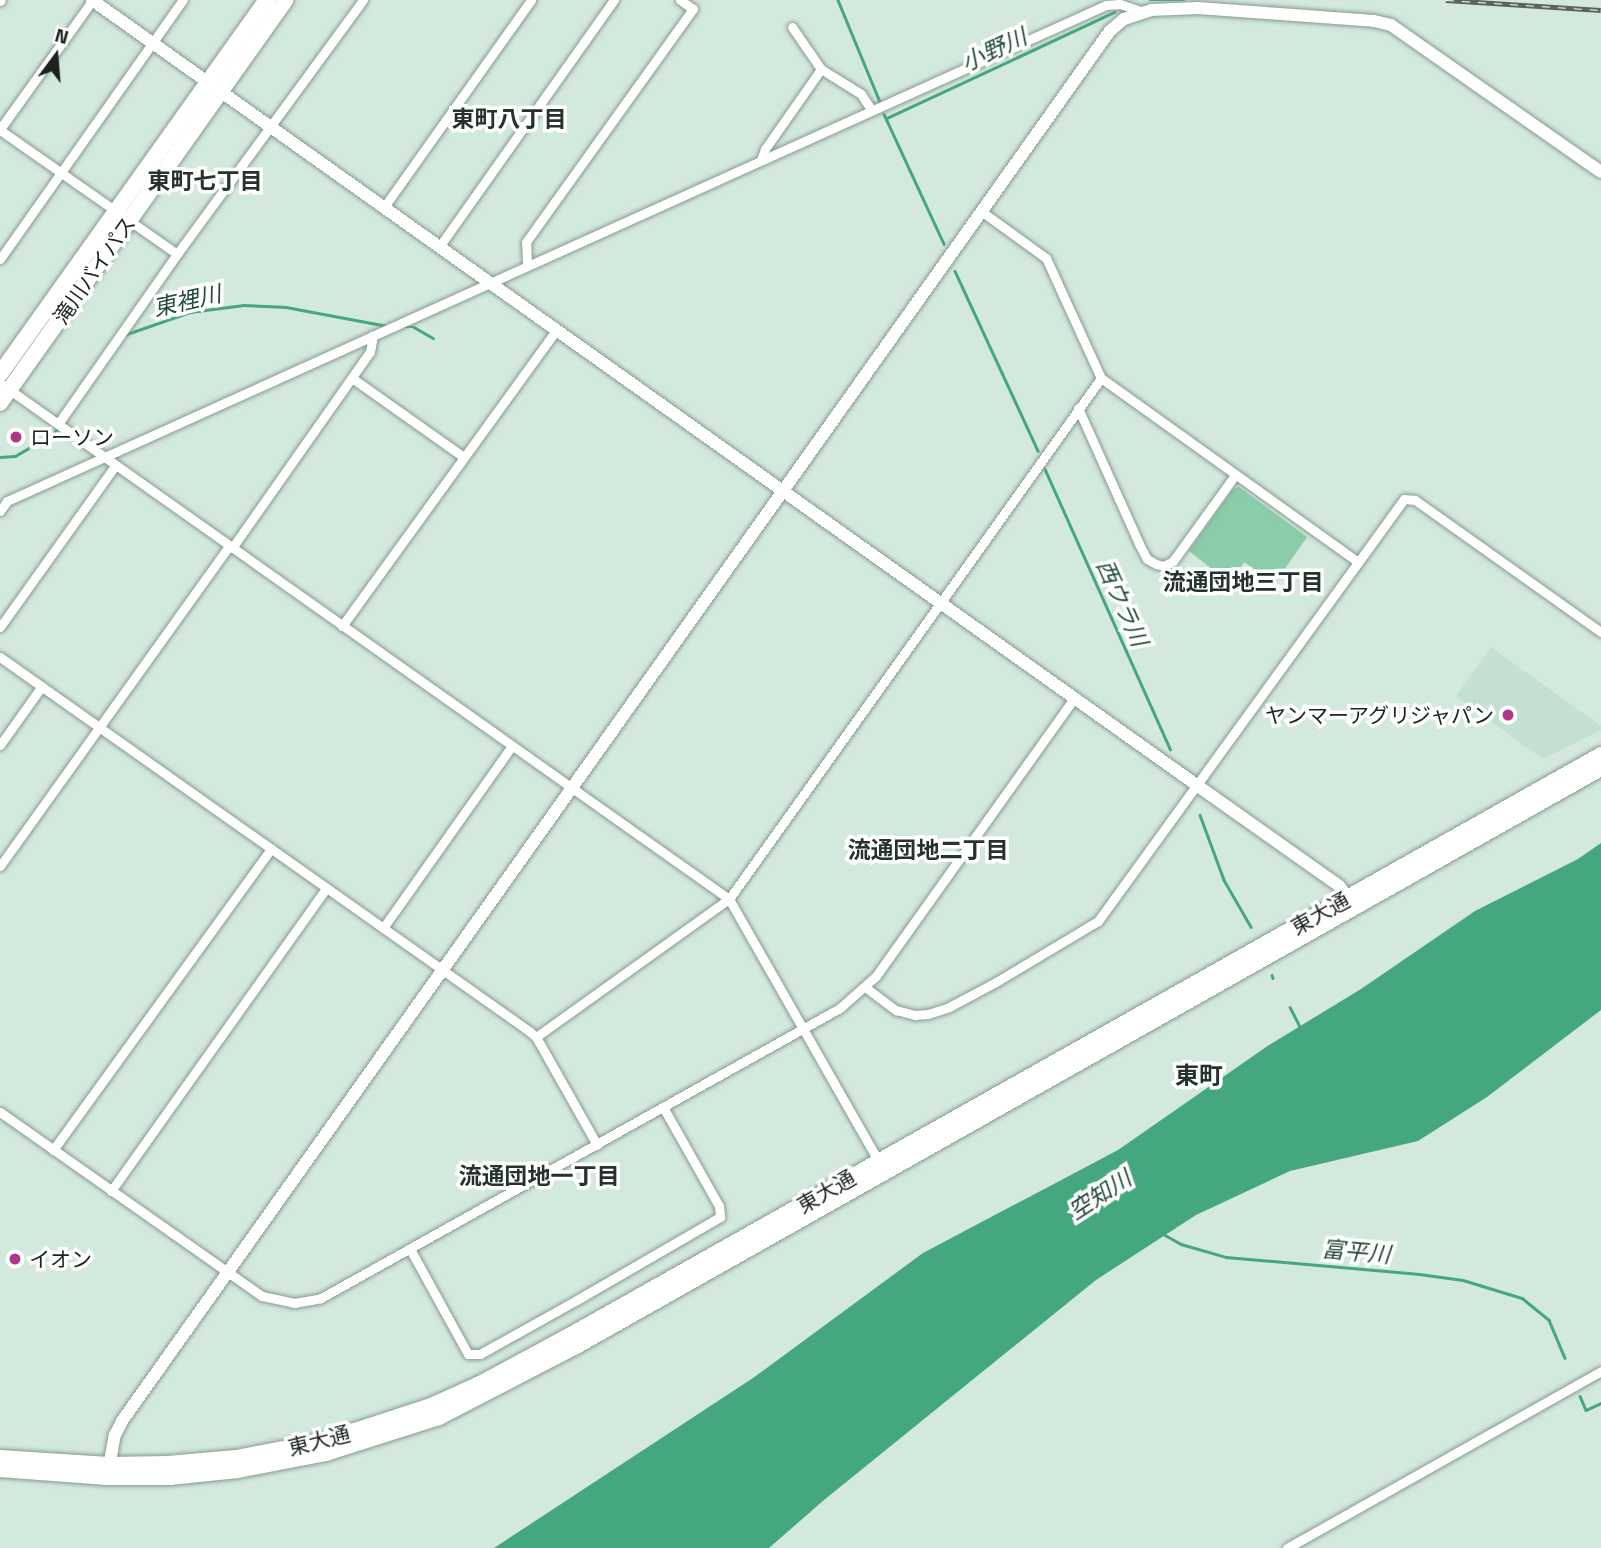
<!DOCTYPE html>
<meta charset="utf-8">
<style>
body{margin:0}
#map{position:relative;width:1601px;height:1548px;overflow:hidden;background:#d4e9dd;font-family:"Titillium Web","Noto Sans JP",sans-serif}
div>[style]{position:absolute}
.built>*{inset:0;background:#c4e0d0}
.green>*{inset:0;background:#8bccab}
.water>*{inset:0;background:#45a77d}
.stream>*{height:2.5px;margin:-1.25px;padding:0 1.25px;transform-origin:1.25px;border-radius:1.25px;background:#45a77d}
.roads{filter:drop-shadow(0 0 2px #879a90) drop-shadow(0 0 2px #879a90)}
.street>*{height:9px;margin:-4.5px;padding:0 4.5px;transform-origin:4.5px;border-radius:4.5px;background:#fff}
.secondary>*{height:12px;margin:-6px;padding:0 6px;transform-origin:6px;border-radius:6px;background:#fff}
.highway>*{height:16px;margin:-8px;padding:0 8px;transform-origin:8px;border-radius:8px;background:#fff}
.rail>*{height:5px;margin-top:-2.5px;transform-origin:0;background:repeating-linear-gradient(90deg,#fff 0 8px,#5a665f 0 16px);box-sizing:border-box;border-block:2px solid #5a665f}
.dots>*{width:19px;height:19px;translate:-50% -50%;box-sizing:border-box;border:4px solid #fff;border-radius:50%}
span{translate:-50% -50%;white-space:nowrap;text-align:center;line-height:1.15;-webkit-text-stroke:7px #fff;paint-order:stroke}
.street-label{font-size:21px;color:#1c231f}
.poi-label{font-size:21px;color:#1c231f}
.left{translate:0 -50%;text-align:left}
.right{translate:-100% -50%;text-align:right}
.water-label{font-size:23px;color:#224b39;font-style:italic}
.neighbourhood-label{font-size:23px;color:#24342c;font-weight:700}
.quarter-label{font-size:24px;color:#24342c;font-weight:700}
.north{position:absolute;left:21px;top:21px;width:70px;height:70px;-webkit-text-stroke:5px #fff;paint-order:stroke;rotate:16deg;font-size:19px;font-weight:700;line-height:28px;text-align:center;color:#1c231f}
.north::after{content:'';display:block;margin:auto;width:24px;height:32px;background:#1c231f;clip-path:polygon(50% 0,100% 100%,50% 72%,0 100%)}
</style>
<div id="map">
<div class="built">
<i style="clip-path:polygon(1491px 647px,1601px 726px,1601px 730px,1543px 759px,1456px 696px)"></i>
</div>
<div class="green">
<i style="clip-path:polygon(1239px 487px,1307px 537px,1275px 583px,1244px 562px,1231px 584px,1189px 551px,1233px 489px)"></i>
</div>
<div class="water">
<i style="clip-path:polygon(1601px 843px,1601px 1010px,1487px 1097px,1418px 1141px,1290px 1171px,1196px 1215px,1096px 1280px,824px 1500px,769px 1548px,494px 1548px,753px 1378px,923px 1253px,1118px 1150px,1269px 1045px,1361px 989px,1475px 911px,1578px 859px)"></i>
</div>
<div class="stream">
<i style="left:838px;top:0;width:110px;rotate:67.6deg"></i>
<i style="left:1150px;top:0;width:34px"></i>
<i style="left:884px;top:114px;width:143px;rotate:65.2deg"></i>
<i style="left:887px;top:118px;width:251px;rotate:-25deg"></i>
<i style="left:955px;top:271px;width:198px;rotate:65.2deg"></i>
<i style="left:401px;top:327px;width:13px"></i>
<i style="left:414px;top:327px;width:22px;rotate:30deg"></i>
<i style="left:124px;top:335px;width:70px;rotate:-19.2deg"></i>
<i style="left:190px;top:312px;width:54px;rotate:-7.4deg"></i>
<i style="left:244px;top:305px;width:42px;rotate:2.7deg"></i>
<i style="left:286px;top:307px;width:104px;rotate:10.6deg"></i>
<i style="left:0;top:457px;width:15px;rotate:-4deg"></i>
<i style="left:15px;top:456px;width:44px;rotate:-30.1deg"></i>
<i style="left:53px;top:434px;width:10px;rotate:-53deg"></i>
<i style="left:1045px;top:469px;width:307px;rotate:65.9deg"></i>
<i style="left:1200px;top:815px;width:69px;rotate:69.7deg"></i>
<i style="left:1224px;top:880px;width:54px;rotate:60.1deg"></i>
<i style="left:1272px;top:975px;width:3px;rotate:72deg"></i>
<i style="left:1290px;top:1007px;width:25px;rotate:63deg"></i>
<i style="left:1165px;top:1235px;width:18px;rotate:29deg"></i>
<i style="left:1181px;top:1244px;width:47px;rotate:16.1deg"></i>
<i style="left:1226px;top:1257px;width:194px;rotate:5deg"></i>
<i style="left:1419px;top:1274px;width:44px;rotate:7.8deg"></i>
<i style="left:1463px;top:1280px;width:62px;rotate:17deg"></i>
<i style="left:1522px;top:1298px;width:35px;rotate:39deg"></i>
<i style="left:1549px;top:1320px;width:41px;rotate:67.2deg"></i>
<i style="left:1580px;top:1396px;width:15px;rotate:67deg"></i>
<i style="left:1586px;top:1410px;width:17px;rotate:-25deg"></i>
</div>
<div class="roads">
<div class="street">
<i style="left:0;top:1px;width:1px;rotate:-45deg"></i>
<i style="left:792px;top:27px;width:51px;rotate:55.4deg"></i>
<i style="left:821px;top:69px;width:47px;rotate:32deg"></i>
<i style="left:861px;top:94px;width:20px;rotate:57deg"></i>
<i style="left:0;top:129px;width:158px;rotate:-54.3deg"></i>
<i style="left:0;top:130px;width:216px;rotate:35deg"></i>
<i style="left:761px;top:160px;width:12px;rotate:-70deg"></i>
<i style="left:765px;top:149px;width:98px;rotate:-55deg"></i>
<i style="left:384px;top:207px;width:254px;rotate:-54.6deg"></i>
<i style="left:981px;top:211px;width:80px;rotate:35.9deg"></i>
<i style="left:1046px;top:258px;width:132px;rotate:65.4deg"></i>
<i style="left:1101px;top:378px;width:316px;rotate:35.6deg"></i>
<i style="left:439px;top:247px;width:303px;rotate:-54.7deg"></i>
<i style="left:0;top:259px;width:317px;rotate:-54.8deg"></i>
<i style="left:527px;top:265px;width:23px;rotate:-92deg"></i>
<i style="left:526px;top:242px;width:287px;rotate:-54.4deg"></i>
<i style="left:693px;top:9px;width:16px;rotate:-145deg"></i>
<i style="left:352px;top:378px;width:135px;rotate:35.3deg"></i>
<i style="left:0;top:383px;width:893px;rotate:35.29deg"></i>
<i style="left:729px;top:899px;width:305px;rotate:60.3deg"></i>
<i style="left:1078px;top:408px;width:149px;rotate:65.8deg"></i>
<i style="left:1139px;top:544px;width:17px;rotate:62deg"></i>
<i style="left:1147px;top:559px;width:10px;rotate:29deg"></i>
<i style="left:1156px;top:564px;width:8px;rotate:14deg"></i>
<i style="left:1164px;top:566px;width:10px;rotate:-29deg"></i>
<i style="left:1173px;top:561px;width:106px;rotate:-54.2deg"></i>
<i style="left:58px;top:424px;width:208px;rotate:-55deg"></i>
<i style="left:177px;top:254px;width:315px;rotate:-53.8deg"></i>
<i style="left:0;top:511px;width:12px;rotate:-55deg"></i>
<i style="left:7px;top:501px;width:1206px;rotate:-24.29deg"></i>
<i style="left:1106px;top:5px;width:14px;rotate:-4deg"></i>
<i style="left:1120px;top:4px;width:21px;rotate:19deg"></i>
<i style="left:232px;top:548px;width:240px;rotate:-54.9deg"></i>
<i style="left:370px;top:352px;width:17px;rotate:-80deg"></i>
<i style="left:342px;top:626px;width:365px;rotate:-54.1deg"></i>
<i style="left:0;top:627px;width:198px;rotate:-54.5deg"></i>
<i style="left:0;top:657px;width:648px;rotate:35.26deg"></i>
<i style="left:529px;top:1031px;width:9px;rotate:41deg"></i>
<i style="left:536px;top:1037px;width:124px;rotate:60.5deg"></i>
<i style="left:0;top:745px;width:72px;rotate:-54.6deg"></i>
<i style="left:0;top:866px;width:393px;rotate:-54.4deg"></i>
<i style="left:383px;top:928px;width:223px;rotate:-54.7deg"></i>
<i style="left:865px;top:987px;width:39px;rotate:37deg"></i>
<i style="left:896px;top:1010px;width:20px;rotate:15deg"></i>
<i style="left:915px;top:1015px;width:13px;rotate:-4deg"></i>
<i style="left:928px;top:1014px;width:22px;rotate:-18deg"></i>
<i style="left:949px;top:1007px;width:53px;rotate:-28deg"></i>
<i style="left:996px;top:982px;width:119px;rotate:-30.9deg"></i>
<i style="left:1098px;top:921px;width:521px;rotate:-54.05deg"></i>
<i style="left:1404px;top:499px;width:11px;rotate:5deg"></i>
<i style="left:1415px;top:500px;width:228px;rotate:35.4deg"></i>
<i style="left:536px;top:1037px;width:237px;rotate:-35.6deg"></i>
<i style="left:729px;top:899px;width:640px;rotate:-54.47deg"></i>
<i style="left:0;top:1112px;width:320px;rotate:35.1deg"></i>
<i style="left:262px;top:1296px;width:33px;rotate:12deg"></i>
<i style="left:294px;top:1303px;width:27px;rotate:-10deg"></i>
<i style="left:321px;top:1298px;width:595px;rotate:-29.2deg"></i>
<i style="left:840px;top:1008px;width:48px;rotate:-41.6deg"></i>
<i style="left:876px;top:976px;width:341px;rotate:-54.5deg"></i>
<i style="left:53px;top:1150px;width:372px;rotate:-54.1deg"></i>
<i style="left:111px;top:1191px;width:371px;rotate:-54.6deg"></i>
<i style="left:410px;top:1249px;width:120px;rotate:61.1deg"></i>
<i style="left:468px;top:1354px;width:12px"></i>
<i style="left:480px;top:1354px;width:109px;rotate:-29.2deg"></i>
<i style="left:575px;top:1301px;width:168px;rotate:-30.1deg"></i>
<i style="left:720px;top:1217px;width:11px;rotate:-95deg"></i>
<i style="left:719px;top:1206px;width:114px;rotate:-119.5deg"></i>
<i style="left:1287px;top:1548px;width:360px;rotate:-29.4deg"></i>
</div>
<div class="secondary">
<i style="left:92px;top:0;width:1357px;rotate:35.4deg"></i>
<i style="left:1198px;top:786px;width:173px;rotate:35.3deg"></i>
<i style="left:1339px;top:886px;width:22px;rotate:51deg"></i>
<i style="left:108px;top:1473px;width:39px;rotate:-80deg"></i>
<i style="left:115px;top:1435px;width:16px;rotate:-63deg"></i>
<i style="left:122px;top:1421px;width:1705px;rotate:-54.6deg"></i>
<i style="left:1110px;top:31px;width:18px;rotate:-41deg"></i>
<i style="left:1124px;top:19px;width:28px;rotate:-18deg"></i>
<i style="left:1151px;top:10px;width:47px;rotate:-2.4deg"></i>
<i style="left:1198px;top:8px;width:176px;rotate:4.2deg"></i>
<i style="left:1374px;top:21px;width:17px;rotate:13deg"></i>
<i style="left:1391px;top:25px;width:256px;rotate:35deg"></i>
</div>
<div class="highway">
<i style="left:0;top:374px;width:460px;rotate:-54.5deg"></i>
<i style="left:0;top:403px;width:494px;rotate:-54.7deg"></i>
<i style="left:0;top:1458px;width:109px;rotate:3.7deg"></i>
<i style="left:109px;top:1465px;width:59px;rotate:-1deg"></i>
<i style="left:168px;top:1464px;width:68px;rotate:-5deg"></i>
<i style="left:236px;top:1458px;width:90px;rotate:-10.9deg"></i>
<i style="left:324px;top:1441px;width:113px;rotate:-18.1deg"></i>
<i style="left:431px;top:1406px;width:54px;rotate:-24.2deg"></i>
<i style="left:480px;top:1384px;width:103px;rotate:-28.3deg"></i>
<i style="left:571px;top:1335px;width:1182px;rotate:-29.38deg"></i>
<i style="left:0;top:1469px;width:107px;rotate:4.3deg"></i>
<i style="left:107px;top:1477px;width:63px"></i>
<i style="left:170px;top:1477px;width:68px;rotate:-5.9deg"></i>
<i style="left:238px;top:1470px;width:90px;rotate:-10.9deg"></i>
<i style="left:326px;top:1453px;width:119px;rotate:-17.7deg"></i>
<i style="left:439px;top:1417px;width:154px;rotate:-27.4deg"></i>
<i style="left:576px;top:1346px;width:1177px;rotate:-29.42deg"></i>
</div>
</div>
<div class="rail">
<i style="left:1446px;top:0;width:155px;rotate:3.7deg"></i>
</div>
<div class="dots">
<i style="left:16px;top:437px;background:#af378b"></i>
<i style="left:1508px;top:715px;background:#af378b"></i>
<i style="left:15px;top:1259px;background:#af378b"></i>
</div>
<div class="street-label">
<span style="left:94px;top:270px;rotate:-55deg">滝川バイパス</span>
<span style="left:1320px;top:913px;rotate:-29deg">東大通</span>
<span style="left:826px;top:1191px;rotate:-30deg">東大通</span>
<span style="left:319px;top:1440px;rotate:-14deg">東大通</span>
</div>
<div class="poi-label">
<span class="left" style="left:30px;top:437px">ローソン</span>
<span class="right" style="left:1494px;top:715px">ヤンマーアグリジャパン</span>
<span class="left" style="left:29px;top:1259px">イオン</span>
</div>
<div class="water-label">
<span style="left:994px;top:50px;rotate:-25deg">小野川</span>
<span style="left:187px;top:301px;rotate:-13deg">東裡川</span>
<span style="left:1122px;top:603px;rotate:66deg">西ウラ川</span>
<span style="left:1100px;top:1195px;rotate:-33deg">空知川</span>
<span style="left:1356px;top:1252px;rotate:5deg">富平川</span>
</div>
<div class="neighbourhood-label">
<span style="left:509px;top:119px">東町八丁目</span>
<span style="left:205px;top:181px">東町七丁目</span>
<span style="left:1243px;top:582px">流通団地三丁目</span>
<span style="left:928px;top:850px">流通団地二丁目</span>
<span style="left:539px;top:1176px">流通団地一丁目</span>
</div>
<div class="quarter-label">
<span style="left:1199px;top:1076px">東町</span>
</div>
<div class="north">N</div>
</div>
